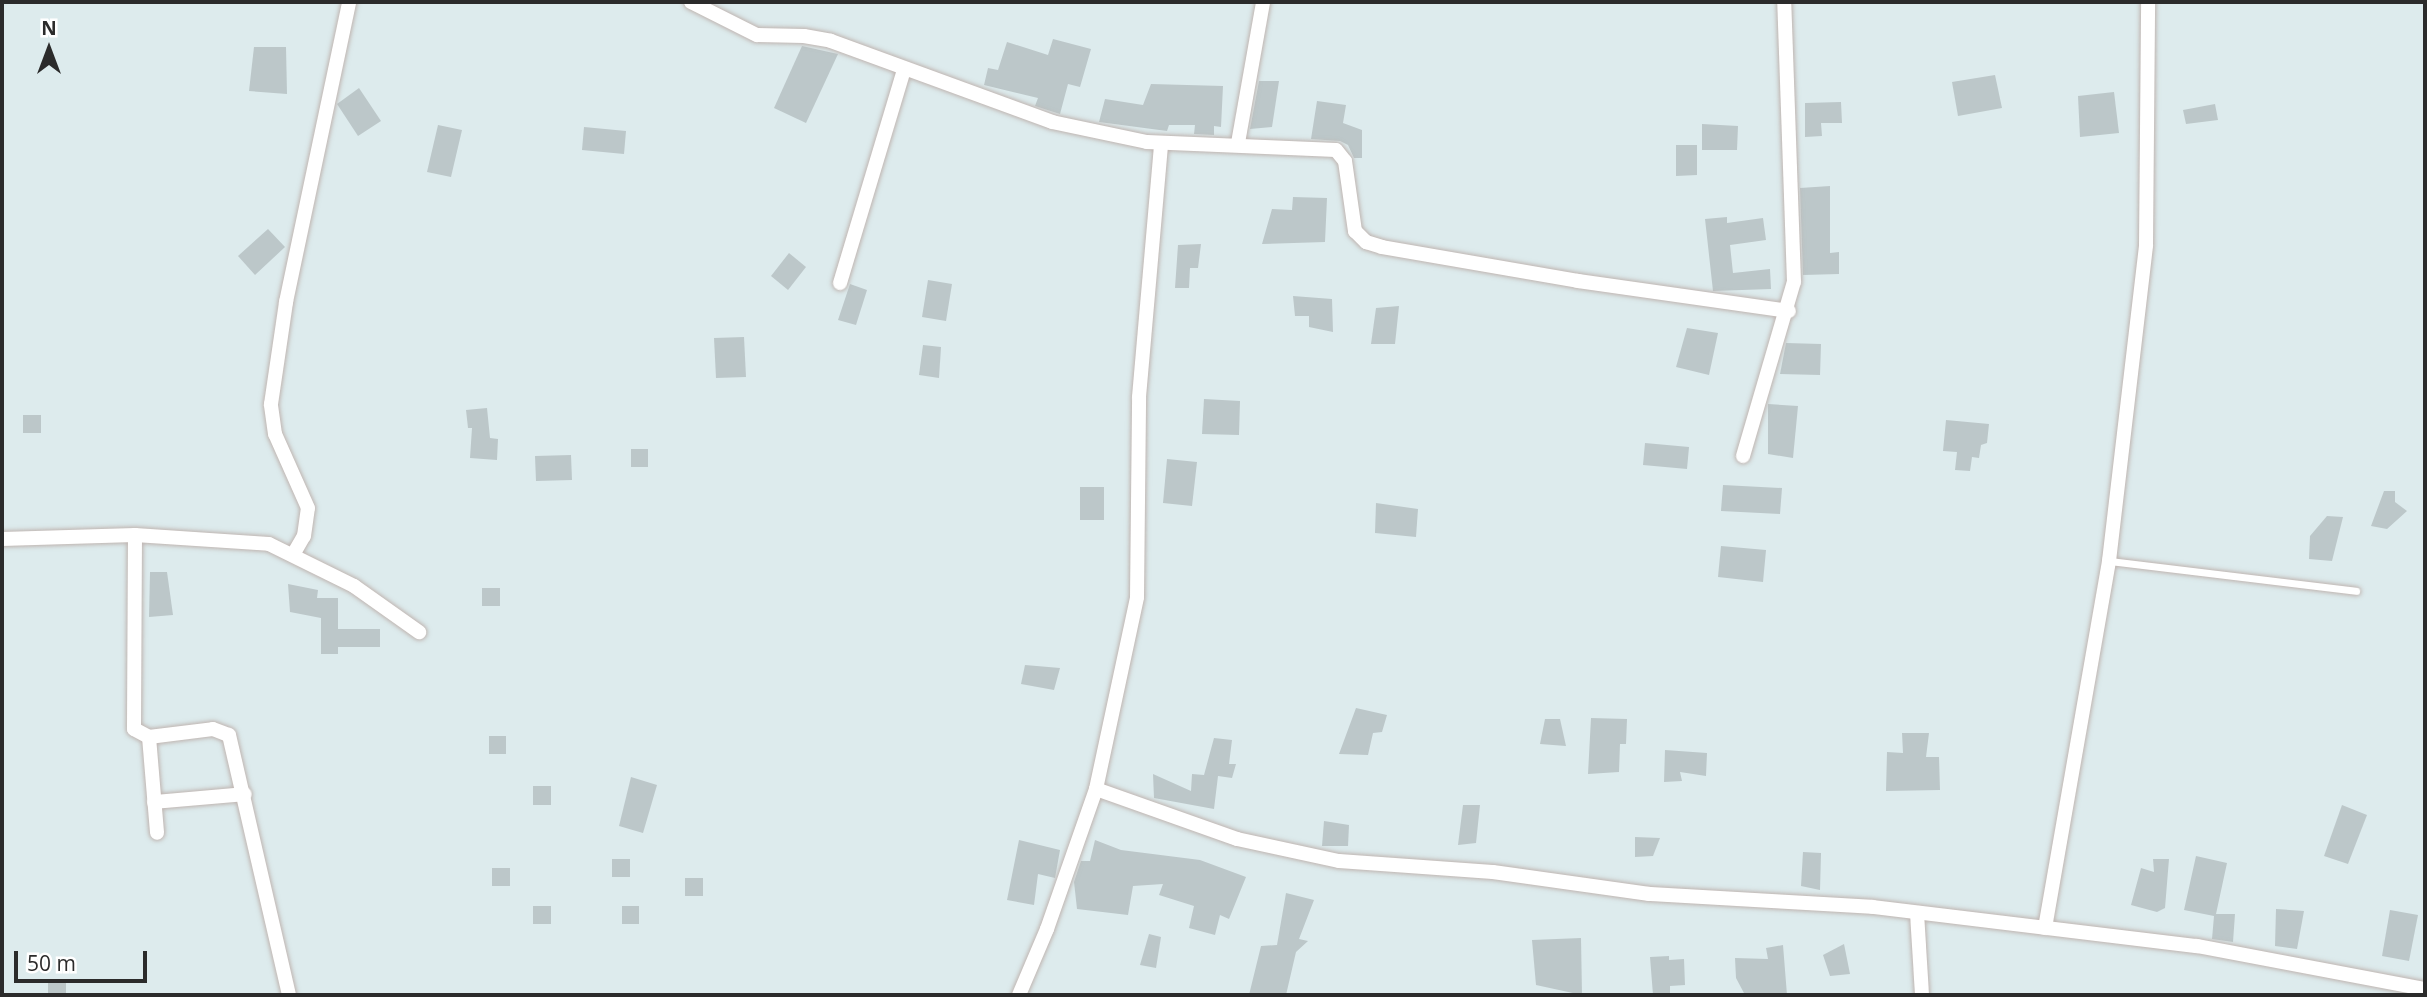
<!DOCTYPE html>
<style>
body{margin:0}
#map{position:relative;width:2427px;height:997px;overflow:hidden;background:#ddebed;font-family:"Open Sans",sans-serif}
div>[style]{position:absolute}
.building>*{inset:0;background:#bcc7c9}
.roads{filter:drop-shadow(0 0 2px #bfb5b1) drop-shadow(0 0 2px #bfb5b1)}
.service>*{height:7px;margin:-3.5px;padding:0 3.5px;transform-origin:3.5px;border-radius:3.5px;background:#fff}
.minor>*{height:14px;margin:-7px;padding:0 7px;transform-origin:7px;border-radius:7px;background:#fff}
span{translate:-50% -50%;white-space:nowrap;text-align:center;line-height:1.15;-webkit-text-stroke:7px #fff;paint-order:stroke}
.frame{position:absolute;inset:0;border:4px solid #2b2b2b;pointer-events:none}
.north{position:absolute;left:14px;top:14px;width:70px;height:70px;-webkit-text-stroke:5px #fff;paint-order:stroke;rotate:0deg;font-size:19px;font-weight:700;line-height:28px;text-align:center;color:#2b2b2b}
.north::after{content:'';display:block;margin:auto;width:24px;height:32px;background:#2b2b2b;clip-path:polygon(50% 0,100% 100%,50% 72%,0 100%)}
.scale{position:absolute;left:14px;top:951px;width:133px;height:32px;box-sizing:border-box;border:4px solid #2b2b2b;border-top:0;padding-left:9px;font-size:21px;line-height:24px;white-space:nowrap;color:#2b2b2b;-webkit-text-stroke:5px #fff;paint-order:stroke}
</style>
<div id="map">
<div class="building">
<i style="clip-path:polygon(1053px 39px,1091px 49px,1080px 87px,1068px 84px,1060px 114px,1035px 106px,1038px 98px,984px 85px,988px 68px,998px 70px,1007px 42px,1048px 55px)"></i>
<i style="clip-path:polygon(802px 46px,838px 54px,806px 123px,774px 108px)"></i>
<i style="clip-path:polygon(254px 47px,286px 47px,287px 94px,249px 91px)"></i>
<i style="clip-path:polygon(1995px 75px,2002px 108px,1958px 116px,1952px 82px)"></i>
<i style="clip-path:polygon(1259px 81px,1279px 81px,1272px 127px,1250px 129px)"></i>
<i style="clip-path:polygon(1151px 84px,1223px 86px,1221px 127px,1214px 126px,1214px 135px,1194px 134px,1195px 125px,1169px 125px,1167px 131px,1099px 122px,1105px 99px,1143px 105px)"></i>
<i style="clip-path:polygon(359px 88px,381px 121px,358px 136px,337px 104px)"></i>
<i style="clip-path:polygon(2114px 92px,2119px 133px,2080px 137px,2078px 96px)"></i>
<i style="clip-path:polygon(1317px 101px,1346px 105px,1343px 123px,1362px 130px,1362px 158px,1354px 158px,1348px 145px,1340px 141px,1311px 139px)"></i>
<i style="clip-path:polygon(1841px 102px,1842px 123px,1821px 123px,1822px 136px,1805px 137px,1805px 103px)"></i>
<i style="clip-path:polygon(2215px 104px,2218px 120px,2186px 124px,2183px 110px)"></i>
<i style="clip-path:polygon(1702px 124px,1738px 126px,1737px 150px,1702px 150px)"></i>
<i style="clip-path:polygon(438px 125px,462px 130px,451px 177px,427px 172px)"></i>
<i style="clip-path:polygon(584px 127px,626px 131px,624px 154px,582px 150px)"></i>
<i style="clip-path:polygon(1676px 145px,1697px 145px,1697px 175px,1676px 176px)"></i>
<i style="clip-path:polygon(1830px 186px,1830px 253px,1839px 252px,1839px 274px,1803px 275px,1800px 188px)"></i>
<i style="clip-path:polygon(1293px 197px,1327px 198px,1325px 242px,1262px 244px,1272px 209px,1292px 210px)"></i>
<i style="clip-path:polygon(1727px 217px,1727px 223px,1763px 218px,1766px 240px,1730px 245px,1733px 273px,1770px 269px,1771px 289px,1713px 291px,1705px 219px)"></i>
<i style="clip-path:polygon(268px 229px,285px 247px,255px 275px,238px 256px)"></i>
<i style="clip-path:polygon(1201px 244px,1198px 268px,1190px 268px,1189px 288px,1175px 288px,1178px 245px)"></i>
<i style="clip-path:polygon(789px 253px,806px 267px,788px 290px,771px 276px)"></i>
<i style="clip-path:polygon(928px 280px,952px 284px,946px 321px,922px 317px)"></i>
<i style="clip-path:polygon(850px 284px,867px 290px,856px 325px,838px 320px)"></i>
<i style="clip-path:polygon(1293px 296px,1332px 299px,1333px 332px,1309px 327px,1309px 316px,1295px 316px)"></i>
<i style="clip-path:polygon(1399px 306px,1395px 344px,1371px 344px,1376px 308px)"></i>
<i style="clip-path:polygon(1687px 328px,1718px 333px,1709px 375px,1676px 367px)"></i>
<i style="clip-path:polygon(744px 337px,746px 377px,716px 378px,714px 338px)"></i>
<i style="clip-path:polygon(1786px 343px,1821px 344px,1820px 375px,1780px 374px)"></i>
<i style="clip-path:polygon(923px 345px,941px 347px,939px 378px,919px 375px)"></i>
<i style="clip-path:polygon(1204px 399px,1240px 401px,1239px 435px,1202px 434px)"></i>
<i style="clip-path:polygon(1768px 404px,1798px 406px,1793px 458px,1768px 454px)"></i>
<i style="clip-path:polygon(487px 408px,490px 438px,498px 439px,497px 460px,470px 458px,472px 428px,468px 428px,466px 410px)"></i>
<i style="clip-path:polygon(23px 415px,41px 415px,41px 433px,23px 433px)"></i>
<i style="clip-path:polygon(1946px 420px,1989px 424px,1987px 443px,1981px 445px,1979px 458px,1972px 457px,1970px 471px,1955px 470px,1957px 452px,1943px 451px)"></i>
<i style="clip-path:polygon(1645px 443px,1689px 447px,1687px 469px,1643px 465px)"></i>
<i style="clip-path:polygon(631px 449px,648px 449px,648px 467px,631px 467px)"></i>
<i style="clip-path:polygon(571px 455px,572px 480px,536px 481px,535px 456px)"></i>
<i style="clip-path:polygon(1167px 459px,1197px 462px,1192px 506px,1163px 503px)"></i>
<i style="clip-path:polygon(1723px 485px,1782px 488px,1780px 514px,1721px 511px)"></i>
<i style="clip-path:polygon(1080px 487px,1104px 487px,1104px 520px,1080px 520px)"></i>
<i style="clip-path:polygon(2384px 491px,2395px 491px,2395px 502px,2407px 511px,2387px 529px,2371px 526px)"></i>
<i style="clip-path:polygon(1376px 503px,1418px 509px,1416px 537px,1375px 533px)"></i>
<i style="clip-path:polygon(2327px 516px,2343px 517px,2332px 561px,2309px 559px,2310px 536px)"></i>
<i style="clip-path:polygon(1721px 546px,1766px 550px,1763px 582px,1718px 577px)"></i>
<i style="clip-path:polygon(150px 572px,167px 572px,173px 615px,149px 617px)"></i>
<i style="clip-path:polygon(288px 584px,318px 590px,317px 598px,338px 598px,338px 629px,380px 629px,380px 647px,338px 647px,338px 654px,321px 654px,321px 618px,290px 612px)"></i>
<i style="clip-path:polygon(482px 588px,500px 588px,500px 606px,482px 606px)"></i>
<i style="clip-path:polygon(1025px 665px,1060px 668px,1054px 690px,1021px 684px)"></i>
<i style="clip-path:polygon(1356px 708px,1387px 715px,1382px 732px,1373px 733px,1368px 755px,1339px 754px)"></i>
<i style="clip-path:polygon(1591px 718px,1627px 719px,1626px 744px,1620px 744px,1619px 772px,1588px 774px)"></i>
<i style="clip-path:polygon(1545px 719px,1560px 719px,1566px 746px,1540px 744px)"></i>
<i style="clip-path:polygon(1902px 733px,1929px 733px,1926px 757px,1939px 757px,1940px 790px,1886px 791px,1887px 752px,1903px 753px)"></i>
<i style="clip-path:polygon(489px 736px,506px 736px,506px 754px,489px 754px)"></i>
<i style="clip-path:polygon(1214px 738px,1232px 740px,1229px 764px,1236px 764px,1232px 778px,1218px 776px,1214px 809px,1154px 798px,1153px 774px,1191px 791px,1192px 774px,1204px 775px)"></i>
<i style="clip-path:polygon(1665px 750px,1707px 753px,1706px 776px,1680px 772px,1682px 781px,1664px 782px)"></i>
<i style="clip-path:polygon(631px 777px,657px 785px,643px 833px,619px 826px)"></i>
<i style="clip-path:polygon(533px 786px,551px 786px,551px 805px,533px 805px)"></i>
<i style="clip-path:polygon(1463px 805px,1480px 805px,1476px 843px,1458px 845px)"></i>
<i style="clip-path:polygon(2342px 805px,2367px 815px,2348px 864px,2324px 856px)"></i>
<i style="clip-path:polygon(1324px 821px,1349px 825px,1348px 846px,1322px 846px)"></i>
<i style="clip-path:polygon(1635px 837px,1660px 838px,1653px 856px,1635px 857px)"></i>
<i style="clip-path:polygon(1019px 840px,1060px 850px,1055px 878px,1038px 874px,1034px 905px,1007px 900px)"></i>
<i style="clip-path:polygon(1095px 840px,1121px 850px,1200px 860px,1246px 877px,1229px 919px,1220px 915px,1215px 935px,1189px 928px,1194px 906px,1159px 895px,1163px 884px,1133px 886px,1128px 915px,1077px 909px,1074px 882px,1081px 861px,1090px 861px)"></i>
<i style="clip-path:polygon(1803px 852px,1821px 853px,1820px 890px,1801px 886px)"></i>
<i style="clip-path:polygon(2196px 856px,2227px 863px,2216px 914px,2235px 914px,2233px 942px,2212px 939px,2214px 916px,2184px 910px)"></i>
<i style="clip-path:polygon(612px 859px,630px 859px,630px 877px,612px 877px)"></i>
<i style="clip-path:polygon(2153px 859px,2169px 859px,2165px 908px,2157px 912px,2131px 905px,2141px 868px,2154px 872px)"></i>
<i style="clip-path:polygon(492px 868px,510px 868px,510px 886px,492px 886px)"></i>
<i style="clip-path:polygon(685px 878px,703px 878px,703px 896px,685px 896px)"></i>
<i style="clip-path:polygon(1286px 893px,1314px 900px,1299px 939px,1308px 941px,1296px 952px,1286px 995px,1249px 995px,1261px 946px,1277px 945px)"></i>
<i style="clip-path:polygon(533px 906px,551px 906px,551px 924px,533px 924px)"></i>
<i style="clip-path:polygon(622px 906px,639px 906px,639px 924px,622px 924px)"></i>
<i style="clip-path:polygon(2276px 909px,2304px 911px,2297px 949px,2275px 946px)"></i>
<i style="clip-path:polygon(2390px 910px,2418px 915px,2409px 961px,2382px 956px)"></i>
<i style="clip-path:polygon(1149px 934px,1161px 937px,1156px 968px,1140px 965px)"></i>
<i style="clip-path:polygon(1581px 938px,1582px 995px,1536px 985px,1532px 940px)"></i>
<i style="clip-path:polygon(1844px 944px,1850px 974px,1830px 976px,1823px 955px)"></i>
<i style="clip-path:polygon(1783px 945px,1787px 995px,1745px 995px,1736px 978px,1735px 958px,1768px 959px,1766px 948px)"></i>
<i style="clip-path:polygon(1669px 956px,1669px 960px,1684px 959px,1685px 985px,1670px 986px,1670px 995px,1653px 995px,1650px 957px)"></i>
<i style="clip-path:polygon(48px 982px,66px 982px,66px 995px,48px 995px)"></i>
</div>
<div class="roads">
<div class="service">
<i style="left:2109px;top:561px;width:249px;rotate:6.9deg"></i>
</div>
<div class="minor">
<i style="left:691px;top:2px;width:74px;rotate:26.6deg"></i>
<i style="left:757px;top:35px;width:47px;rotate:1.2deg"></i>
<i style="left:804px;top:36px;width:27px;rotate:10deg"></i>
<i style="left:831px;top:41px;width:235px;rotate:20.1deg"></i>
<i style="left:1052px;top:122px;width:97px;rotate:11.9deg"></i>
<i style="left:1147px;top:142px;width:189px;rotate:2.4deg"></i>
<i style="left:1336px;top:150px;width:14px;rotate:51deg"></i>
<i style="left:1345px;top:161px;width:71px;rotate:81.9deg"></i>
<i style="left:1355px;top:231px;width:16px;rotate:45deg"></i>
<i style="left:1366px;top:242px;width:17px;rotate:17deg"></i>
<i style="left:1382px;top:247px;width:199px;rotate:9.8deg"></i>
<i style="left:1578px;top:281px;width:213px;rotate:8.1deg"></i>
<i style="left:1238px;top:143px;width:143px;rotate:-79.9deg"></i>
<i style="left:840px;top:283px;width:223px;rotate:-73.3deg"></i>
<i style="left:1743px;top:456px;width:181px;rotate:-73.7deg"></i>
<i style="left:1794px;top:282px;width:280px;rotate:-92deg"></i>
<i style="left:135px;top:535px;width:194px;rotate:90.3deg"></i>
<i style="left:134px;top:729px;width:17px;rotate:28deg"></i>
<i style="left:149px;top:737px;width:64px;rotate:-7.1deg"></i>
<i style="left:213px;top:729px;width:17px;rotate:21deg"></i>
<i style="left:229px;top:735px;width:267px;rotate:77deg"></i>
<i style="left:2px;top:539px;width:133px;rotate:-1.7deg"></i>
<i style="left:135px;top:535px;width:134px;rotate:3.8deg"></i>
<i style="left:269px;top:544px;width:95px;rotate:26.3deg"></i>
<i style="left:354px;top:586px;width:80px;rotate:35.3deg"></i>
<i style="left:294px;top:553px;width:20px;rotate:-60deg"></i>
<i style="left:304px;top:536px;width:28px;rotate:-82deg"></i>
<i style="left:308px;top:508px;width:81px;rotate:-114deg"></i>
<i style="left:275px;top:434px;width:30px;rotate:-98deg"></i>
<i style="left:271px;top:404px;width:103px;rotate:-81.6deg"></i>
<i style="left:286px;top:302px;width:307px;rotate:-78.1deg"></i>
<i style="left:149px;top:737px;width:96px;rotate:85.2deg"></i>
<i style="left:1096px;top:789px;width:150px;rotate:19.5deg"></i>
<i style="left:1237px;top:839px;width:104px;rotate:12.2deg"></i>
<i style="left:1339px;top:861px;width:154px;rotate:4.1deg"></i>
<i style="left:1493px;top:872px;width:158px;rotate:8deg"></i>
<i style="left:1649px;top:894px;width:224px;rotate:3.3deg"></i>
<i style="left:1873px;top:907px;width:326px;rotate:6.9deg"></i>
<i style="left:2197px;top:946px;width:232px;rotate:10.7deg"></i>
<i style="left:154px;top:802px;width:91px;rotate:-5deg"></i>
<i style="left:1917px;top:913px;width:82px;rotate:86.5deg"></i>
<i style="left:2045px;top:928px;width:373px;rotate:-80.1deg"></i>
<i style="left:2109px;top:561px;width:318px;rotate:-83.3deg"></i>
<i style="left:2146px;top:245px;width:243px;rotate:-89.5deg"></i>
<i style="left:1019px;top:995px;width:72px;rotate:-67deg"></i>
<i style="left:1047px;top:929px;width:148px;rotate:-70.7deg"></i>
<i style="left:1096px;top:789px;width:196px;rotate:-77.9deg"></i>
<i style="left:1137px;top:597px;width:200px;rotate:-89.4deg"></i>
<i style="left:1139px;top:397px;width:254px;rotate:-85deg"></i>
</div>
</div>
<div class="frame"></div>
<div class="north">N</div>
<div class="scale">50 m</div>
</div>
